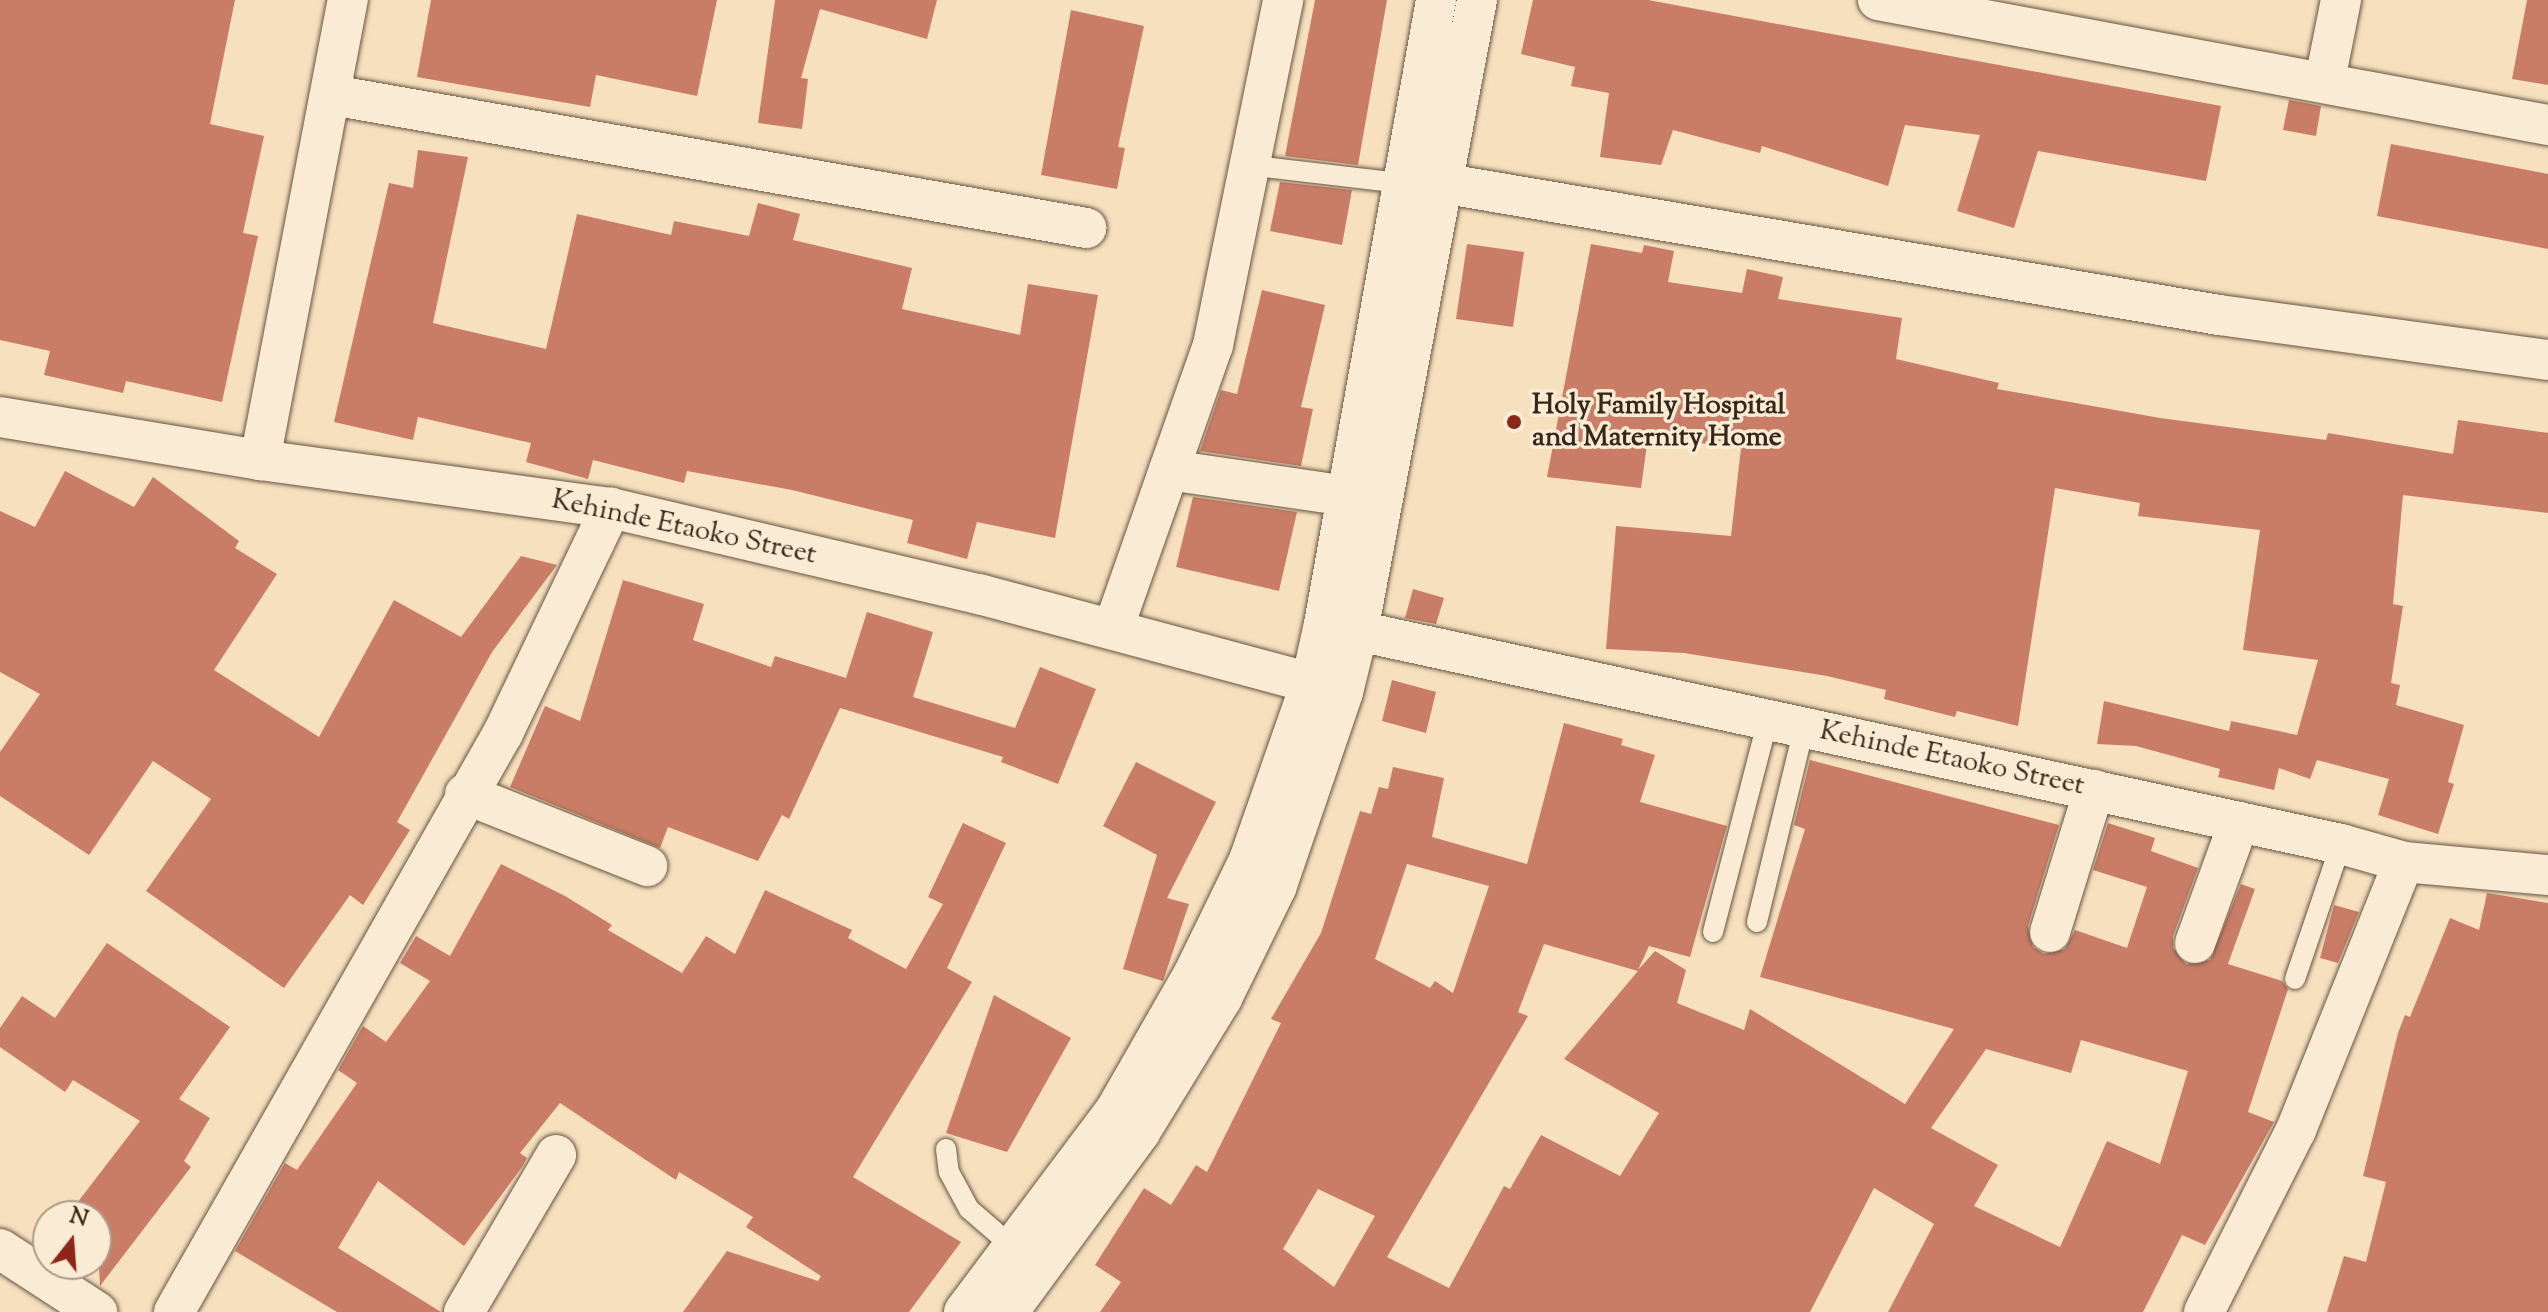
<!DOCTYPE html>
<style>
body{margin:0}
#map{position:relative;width:2548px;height:1312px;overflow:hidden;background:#f7e0be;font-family:"Sorts Mill Goudy",serif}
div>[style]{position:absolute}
.building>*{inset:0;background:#ca7d66}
.roads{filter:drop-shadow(0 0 2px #665543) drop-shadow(0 0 2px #665543)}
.lane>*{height:20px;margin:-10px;padding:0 10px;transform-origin:10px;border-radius:10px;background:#faebd5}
.street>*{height:40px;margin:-20px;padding:0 20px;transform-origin:20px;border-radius:20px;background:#faebd5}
.dots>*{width:22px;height:22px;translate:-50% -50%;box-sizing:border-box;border:4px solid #faebd5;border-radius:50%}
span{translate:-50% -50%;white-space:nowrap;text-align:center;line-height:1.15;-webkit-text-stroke:7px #faebd5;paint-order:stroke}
.poi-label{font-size:28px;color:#36271a;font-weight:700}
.left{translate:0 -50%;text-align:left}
.street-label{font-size:28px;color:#36271a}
.north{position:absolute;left:32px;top:1200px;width:80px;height:80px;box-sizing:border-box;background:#faebd5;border:2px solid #ac9d8a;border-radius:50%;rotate:17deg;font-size:22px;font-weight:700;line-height:32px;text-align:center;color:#36271a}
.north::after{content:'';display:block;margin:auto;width:28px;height:36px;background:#8f2418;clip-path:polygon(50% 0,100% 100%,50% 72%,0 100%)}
</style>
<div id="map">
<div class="building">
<i style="clip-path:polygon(0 0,235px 0,210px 124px,264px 136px,243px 233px,258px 236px,222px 402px,126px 381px,123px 393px,44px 375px,50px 351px,0 340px)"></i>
<i style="clip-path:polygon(431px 0,717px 0,697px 96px,596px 75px,590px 107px,417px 77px)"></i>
<i style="clip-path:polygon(775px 0,937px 0,927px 39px,820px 9px,801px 78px,808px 79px,802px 129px,758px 123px)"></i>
<i style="clip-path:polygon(1315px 0,1387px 0,1358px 165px,1285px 156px)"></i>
<i style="clip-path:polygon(1533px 0,1648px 0,2221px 106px,2206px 181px,2038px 151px,2014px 228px,1957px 211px,1980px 135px,1905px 125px,1888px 186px,1762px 146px,1760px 153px,1673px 130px,1661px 165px,1600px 157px,1609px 93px,1571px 86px,1575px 67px,1521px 54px)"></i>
<i style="clip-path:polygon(2527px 0,2548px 0,2548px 85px,2512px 79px)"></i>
<i style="clip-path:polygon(1071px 10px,1144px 26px,1118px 147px,1125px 148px,1117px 189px,1041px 175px)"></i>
<i style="clip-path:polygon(2289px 100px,2321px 106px,2316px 136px,2283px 130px)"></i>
<i style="clip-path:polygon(2391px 144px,2548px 174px,2548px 249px,2377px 216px)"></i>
<i style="clip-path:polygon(418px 150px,468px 157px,433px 323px,546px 349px,577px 214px,671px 235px,674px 221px,749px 236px,758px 203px,800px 214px,793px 240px,912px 268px,902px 309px,1020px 335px,1028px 284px,1098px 295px,1055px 538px,977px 522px,967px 559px,907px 543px,913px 520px,792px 490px,687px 471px,684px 483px,593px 460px,588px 479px,526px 462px,531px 443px,418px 417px,413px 440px,334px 422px,389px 183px,413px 188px)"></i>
<i style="clip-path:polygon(1280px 182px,1352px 190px,1342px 245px,1270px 231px)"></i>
<i style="clip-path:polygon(1467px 244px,1524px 252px,1513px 327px,1456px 319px)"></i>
<i style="clip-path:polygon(1591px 244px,1642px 253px,1644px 245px,1674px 251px,1668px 282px,1742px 293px,1747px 269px,1783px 277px,1778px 299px,1902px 318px,1896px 359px,1999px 383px,1997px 389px,2160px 418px,2326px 440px,2328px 433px,2453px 454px,2458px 420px,2548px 433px,2548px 513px,2403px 495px,2393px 604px,2403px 606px,2391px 683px,2400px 685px,2396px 705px,2464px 725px,2448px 782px,2454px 784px,2438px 834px,2378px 815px,2389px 779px,2317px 760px,2310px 779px,2279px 768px,2274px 790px,2218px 777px,2220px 769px,2136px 746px,2097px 744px,2104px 701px,2229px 731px,2231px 721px,2297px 735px,2318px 660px,2243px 650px,2260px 530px,2138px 516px,2140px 503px,2055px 488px,2018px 726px,1957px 711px,1955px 717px,1884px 699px,1886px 690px,1827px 676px,1684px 653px,1606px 649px,1616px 526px,1731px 536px,1741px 448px,1648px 437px,1641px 488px,1547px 477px)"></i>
<i style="clip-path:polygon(1262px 290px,1325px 305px,1301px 407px,1313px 409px,1301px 466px,1200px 451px,1221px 390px,1237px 394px)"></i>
<i style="clip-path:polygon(65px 471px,134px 507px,153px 477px,239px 541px,235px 548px,277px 574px,214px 670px,319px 737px,394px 600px,461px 637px,521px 556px,557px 565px,492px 652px,397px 822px,410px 830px,363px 905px,350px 895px,284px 988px,146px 891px,211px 799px,153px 761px,89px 855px,0 796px,0 752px,40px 694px,0 672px,0 511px,35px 527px)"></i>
<i style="clip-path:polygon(1193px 497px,1297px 512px,1279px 591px,1176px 567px)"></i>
<i style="clip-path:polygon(623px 580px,704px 604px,693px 640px,771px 667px,775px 656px,846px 678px,867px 612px,933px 632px,913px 697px,1015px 728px,1040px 667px,1096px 689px,1058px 784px,1001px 762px,1003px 757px,840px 708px,789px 819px,782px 815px,758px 861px,668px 827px,660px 848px,510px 787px,545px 706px,580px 721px)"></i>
<i style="clip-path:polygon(1413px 589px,1444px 598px,1436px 624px,1405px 618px)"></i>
<i style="clip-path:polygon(1392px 680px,1436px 692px,1426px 733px,1382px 721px)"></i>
<i style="clip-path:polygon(evenodd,1564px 723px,1623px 739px,1621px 745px,1655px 755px,1640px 802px,1727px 826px,1690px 957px,1649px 946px,1638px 970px,1655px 951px,1686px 970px,1677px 1003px,1744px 1030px,1750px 1009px,1905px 1104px,1954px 1029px,1760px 977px,1805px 829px,1794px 825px,1810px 760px,2059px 825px,2028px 926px,2033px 947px,2044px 954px,2065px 949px,2075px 930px,2127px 948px,2147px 887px,2093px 870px,2108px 823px,2155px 838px,2151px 851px,2198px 868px,2173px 936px,2173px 948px,2186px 964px,2210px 960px,2241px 884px,2255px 889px,2228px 964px,2282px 981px,2288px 989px,2248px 1112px,2274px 1122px,2205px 1245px,2182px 1235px,2143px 1312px,1888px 1312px,1934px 1224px,1874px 1188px,1810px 1312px,1100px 1312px,1121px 1282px,1095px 1265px,1144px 1188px,1171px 1205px,1196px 1165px,1207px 1172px,1281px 1023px,1271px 1019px,1321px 933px,1360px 811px,1371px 814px,1379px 787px,1388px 789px,1393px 767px,1444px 778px,1432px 837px,1527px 864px,1564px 723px,1407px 864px,1489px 886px,1453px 993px,1435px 981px,1430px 988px,1375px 959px,1407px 864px,1564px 723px,1544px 944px,1638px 971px,1564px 1059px,1659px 1113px,1620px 1176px,1541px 1135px,1510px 1189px,1504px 1186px,1449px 1288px,1387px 1257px,1528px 1016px,1518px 1012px,1544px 944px,1564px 723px,2081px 1040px,2188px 1071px,2160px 1164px,2107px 1141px,2060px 1247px,1974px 1206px,1998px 1165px,1931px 1128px,1986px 1049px,2071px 1073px,2081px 1040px,1564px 723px,1318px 1189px,1375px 1216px,1334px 1287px,1283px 1249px,1318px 1189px)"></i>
<i style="clip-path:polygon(1136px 762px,1216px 802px,1167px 898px,1189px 904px,1163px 981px,1123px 969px,1157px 855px,1103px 826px)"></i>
<i style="clip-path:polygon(963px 823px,1006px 843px,947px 968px,972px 982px,853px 1177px,961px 1242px,909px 1312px,683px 1312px,727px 1251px,818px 1281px,821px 1276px,746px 1227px,753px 1217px,679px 1172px,676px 1180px,560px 1103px,520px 1153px,527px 1158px,522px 1167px,464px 1246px,378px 1181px,338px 1248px,441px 1312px,337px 1312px,235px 1251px,285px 1163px,297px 1170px,357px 1083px,338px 1070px,363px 1026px,386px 1042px,430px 981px,400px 963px,416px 936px,450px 956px,501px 864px,565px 896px,612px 925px,608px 930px,682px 973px,706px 936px,735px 954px,765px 890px,852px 930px,848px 938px,906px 969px,943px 904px,928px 897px)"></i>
<i style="clip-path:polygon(2487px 893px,2548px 903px,2548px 1312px,2327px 1312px,2344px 1256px,2366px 1262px,2386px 1182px,2363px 1176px,2398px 1033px,2405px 1015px,2410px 1017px,2450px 918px,2479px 930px)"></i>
<i style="clip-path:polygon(2334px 905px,2359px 912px,2338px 963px,2320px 958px)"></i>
<i style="clip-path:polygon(107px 943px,230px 1027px,179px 1099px,210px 1118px,184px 1161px,191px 1167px,100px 1286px,96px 1216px,67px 1216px,140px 1121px,73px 1080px,65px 1092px,0 1047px,0 1028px,22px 996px,55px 1018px)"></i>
<i style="clip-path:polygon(994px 995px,1071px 1038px,1007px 1152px,946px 1133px)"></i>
</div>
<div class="roads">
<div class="lane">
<i style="left:1247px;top:165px;width:154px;rotate:6.7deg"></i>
<i style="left:1757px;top:922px;width:201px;rotate:-76.4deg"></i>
<i style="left:1713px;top:932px;width:220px;rotate:-75.5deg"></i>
<i style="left:2295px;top:979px;width:143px;rotate:-71.2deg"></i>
<i style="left:946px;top:1149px;width:23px;rotate:83deg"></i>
<i style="left:949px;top:1172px;width:42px;rotate:61.6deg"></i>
<i style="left:969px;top:1209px;width:60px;rotate:40.9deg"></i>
</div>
<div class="street">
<i style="left:1878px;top:0;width:682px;rotate:10.57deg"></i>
<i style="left:2325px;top:80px;width:82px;rotate:-78.7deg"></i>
<i style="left:332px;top:95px;width:766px;rotate:10deg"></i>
<i style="left:1441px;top:183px;width:789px;rotate:9.63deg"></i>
<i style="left:2219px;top:315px;width:332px;rotate:7.8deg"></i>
<i style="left:0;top:417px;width:264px;rotate:9.4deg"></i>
<i style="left:260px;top:460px;width:354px;rotate:7.8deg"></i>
<i style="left:611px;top:508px;width:378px;rotate:13.2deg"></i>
<i style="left:979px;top:594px;width:344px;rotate:15deg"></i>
<i style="left:260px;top:460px;width:468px;rotate:-79.2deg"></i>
<i style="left:1169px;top:470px;width:207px;rotate:8.3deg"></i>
<i style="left:1113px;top:629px;width:301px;rotate:-70.6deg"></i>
<i style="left:1213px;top:345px;width:352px;rotate:-78.5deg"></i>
<i style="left:1358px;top:631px;width:1006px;rotate:12.23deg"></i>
<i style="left:2341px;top:844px;width:66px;rotate:15.9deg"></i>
<i style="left:2404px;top:862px;width:145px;rotate:5.2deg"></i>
<i style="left:465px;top:794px;width:196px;rotate:21.6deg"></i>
<i style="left:2050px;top:932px;width:149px;rotate:-72.8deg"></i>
<i style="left:2195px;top:943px;width:129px;rotate:-70deg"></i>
<i style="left:0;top:1249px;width:116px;rotate:33deg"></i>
<i style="left:174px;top:1312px;width:666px;rotate:-60.39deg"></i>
<i style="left:503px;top:733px;width:250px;rotate:-64.4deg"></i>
<i style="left:464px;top:1312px;width:182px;rotate:-59.6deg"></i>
<i style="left:964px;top:1312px;width:251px;rotate:-53.1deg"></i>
<i style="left:1115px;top:1111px;width:157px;rotate:-60.2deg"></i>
<i style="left:1193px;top:975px;width:128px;rotate:-64deg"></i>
<i style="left:1249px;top:860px;width:188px;rotate:-70.7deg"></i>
<i style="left:1311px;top:683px;width:60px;rotate:-77.6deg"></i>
<i style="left:1324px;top:624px;width:634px;rotate:-79.82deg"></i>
<i style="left:1008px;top:1312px;width:223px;rotate:-53.7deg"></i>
<i style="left:1140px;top:1132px;width:157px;rotate:-58.5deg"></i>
<i style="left:1222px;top:998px;width:123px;rotate:-63.9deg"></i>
<i style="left:1276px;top:888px;width:207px;rotate:-71.1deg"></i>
<i style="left:1343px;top:692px;width:63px;rotate:-76.2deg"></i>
<i style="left:1358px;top:631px;width:642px;rotate:-79.32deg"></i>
<i style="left:2204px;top:1312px;width:204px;rotate:-63.2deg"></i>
<i style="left:2296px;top:1130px;width:289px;rotate:-68.1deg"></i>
</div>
</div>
<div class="dots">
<i style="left:1514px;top:422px;background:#8f2418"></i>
</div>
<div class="poi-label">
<span class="left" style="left:1532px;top:422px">Holy Family Hospital<br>and Maternity Home</span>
</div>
<div class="street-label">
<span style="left:684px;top:528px;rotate:12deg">Kehinde Etaoko Street</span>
<span style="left:1952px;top:759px;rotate:12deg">Kehinde Etaoko Street</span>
</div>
<div class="north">N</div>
</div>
